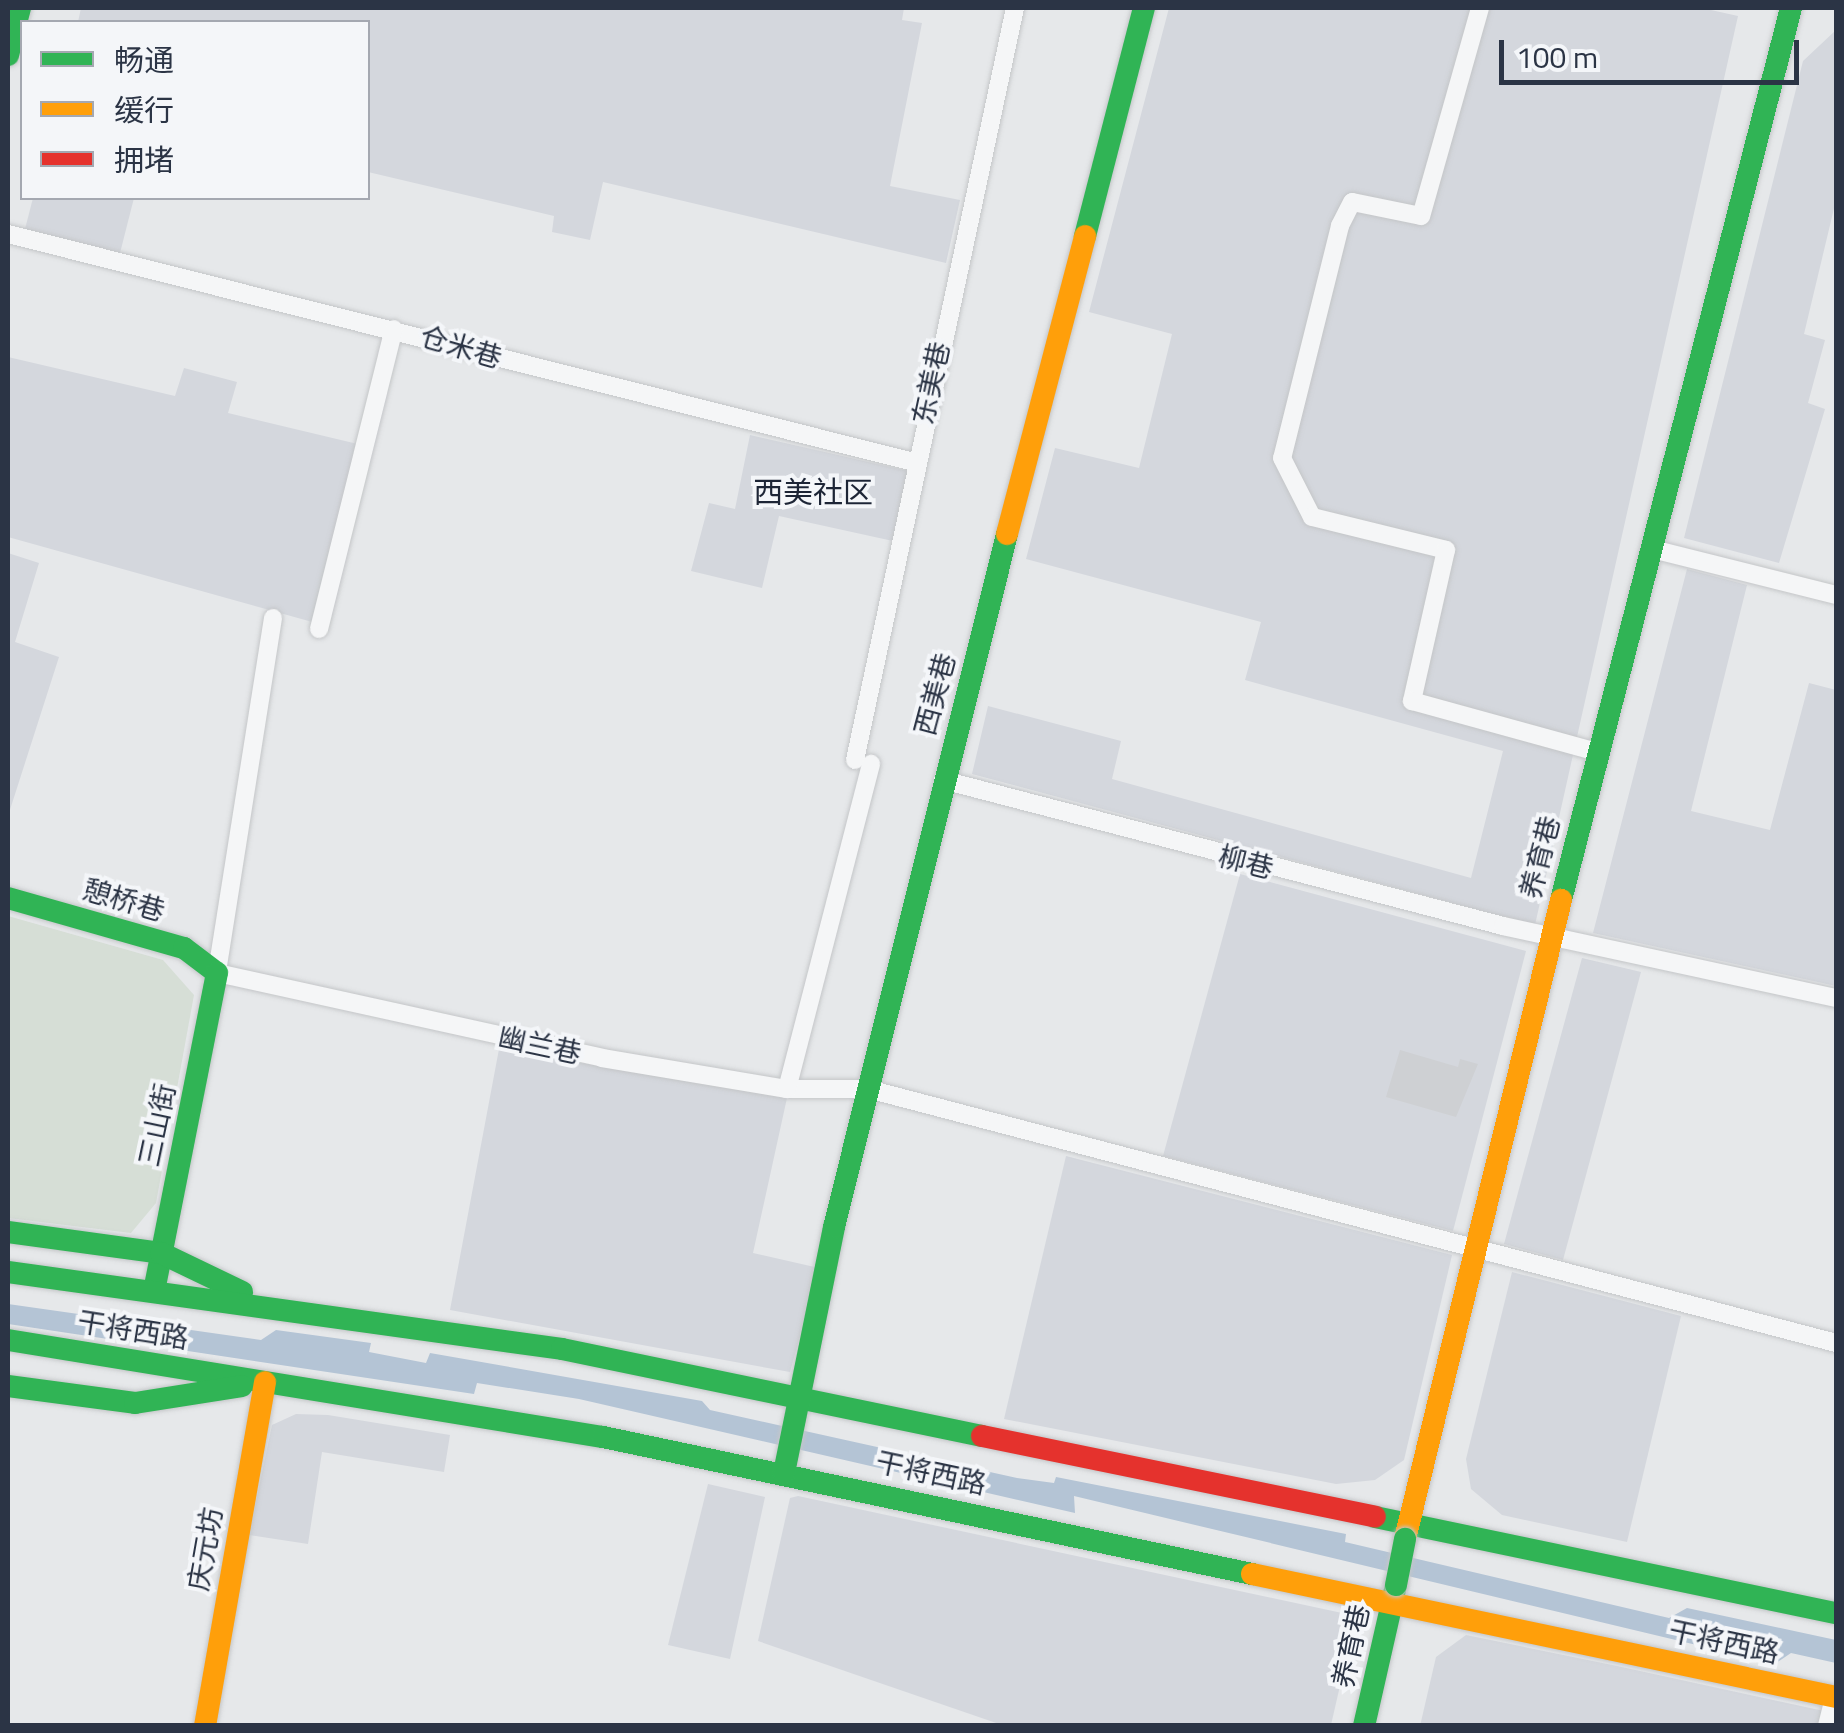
<!DOCTYPE html>
<meta charset="utf-8">
<style>
body{margin:0}
#map{position:relative;width:1844px;height:1733px;overflow:hidden;background:#e6e8ea;font-family:"Titillium Web","Noto Sans SC",sans-serif}
div>[style]{position:absolute}
.built>*{inset:0;background:#d4d7dd}
.green>*{inset:0;background:#d6ded6}
.water>*{inset:0;background:#b4c4d5}
.building>*{inset:0;background:#ced0d3}
.roads{filter:drop-shadow(0 0 2px #c4c6c8) drop-shadow(0 0 2px #c4c6c8)}
.street>*{height:18px;margin:-9px;padding:0 9px;transform-origin:9px;border-radius:9px;background:#f5f6f7}
.fast>*{height:22px;margin:-11px;padding:0 11px;transform-origin:11px;border-radius:11px;background:#30b455}
.slow>*{height:22px;margin:-11px;padding:0 11px;transform-origin:11px;border-radius:11px;background:#ff9f0a}
.jam>*{height:22px;margin:-11px;padding:0 11px;transform-origin:11px;border-radius:11px;background:#e5322d}
.bridges{filter:drop-shadow(0 0 2px #c4c6c8) drop-shadow(0 0 2px #c4c6c8)}
.fast-bridge>*{height:22px;margin:-11px;padding:0 11px;transform-origin:11px;border-radius:11px;background:#30b455}
span{translate:-50% -50%;white-space:nowrap;text-align:center;line-height:1.15;-webkit-text-stroke:8px #f4f6f9;paint-order:stroke}
.street-label{font-size:28px;color:#2b3445}
.neighbourhood-label{font-size:30px;color:#1d2536}
.frame{position:absolute;inset:0;border:10px solid #2b3445;pointer-events:none}
.legend{position:absolute;left:20px;top:20px;width:350px;height:180px;box-sizing:border-box;background:#f4f6f9;border:2px solid #a4a8b1;margin:0;padding:12px 18px;list-style:none;font-size:30px;color:#2b3445}
.legend li{display:flex;align-items:center;gap:20px;height:50px}
.legend b{width:50px;border:2px solid #a4a8b1}
.scale{position:absolute;left:1499px;top:40px;width:300px;height:45px;box-sizing:border-box;border:5px solid #2b3445;border-top:0;padding-left:12px;font-size:30px;line-height:35px;white-space:nowrap;color:#2b3445;-webkit-text-stroke:8px #f4f6f9;paint-order:stroke}
</style>
<div id="map">
<div class="built">
<i style="clip-path:polygon(81px 8px,904px 8px,902px 20px,922px 23px,890px 186px,960px 200px,946px 263px,603px 182px,590px 240px,552px 232px,554px 216px,368px 172px,368px 22px,78px 22px)"></i>
<i style="clip-path:polygon(1169px 8px,1702px 8px,1738px 16px,1535px 925px,972px 774px,988px 706px,1121px 741px,1112px 779px,1471px 878px,1503px 751px,1245px 680px,1261px 622px,1026px 559px,1055px 448px,1139px 468px,1172px 334px,1089px 312px)"></i>
<i style="clip-path:polygon(1836px 30px,1836px 200px,1804px 334px,1825px 340px,1808px 403px,1825px 409px,1779px 563px,1684px 538px,1803px 61px)"></i>
<i style="clip-path:polygon(33px 198px,134px 198px,120px 253px,25px 229px)"></i>
<i style="clip-path:polygon(8px 357px,175px 396px,184px 368px,237px 382px,228px 413px,366px 446px,323px 625px,8px 537px)"></i>
<i style="clip-path:polygon(750px 435px,917px 473px,902px 543px,779px 516px,762px 588px,691px 571px,709px 503px,735px 509px)"></i>
<i style="clip-path:polygon(8px 553px,39px 563px,15px 642px,59px 657px,8px 816px)"></i>
<i style="clip-path:polygon(1687px 569px,1747px 585px,1691px 811px,1770px 830px,1809px 683px,1836px 690px,1836px 986px,1593px 933px)"></i>
<i style="clip-path:polygon(1240px 874px,1526px 951px,1453px 1231px,1163px 1156px)"></i>
<i style="clip-path:polygon(1582px 958px,1641px 972px,1563px 1260px,1504px 1244px)"></i>
<i style="clip-path:polygon(499px 1049px,787px 1098px,753px 1253px,819px 1268px,790px 1372px,450px 1310px)"></i>
<i style="clip-path:polygon(1066px 1156px,1452px 1255px,1404px 1460px,1375px 1480px,1336px 1484px,1004px 1419px)"></i>
<i style="clip-path:polygon(1512px 1272px,1681px 1316px,1627px 1542px,1502px 1515px,1471px 1489px,1466px 1459px)"></i>
<i style="clip-path:polygon(328px 1415px,450px 1435px,444px 1472px,322px 1452px,308px 1544px,249px 1535px,272px 1425px,296px 1414px)"></i>
<i style="clip-path:polygon(708px 1484px,765px 1497px,730px 1659px,668px 1645px)"></i>
<i style="clip-path:polygon(798px 1496px,1356px 1616px,1331px 1725px,1002px 1725px,758px 1641px,790px 1498px)"></i>
<i style="clip-path:polygon(1466px 1635px,1617px 1666px,1824px 1711px,1820px 1726px,1420px 1726px,1436px 1657px)"></i>
</div>
<div class="green">
<i style="clip-path:polygon(8px 916px,163px 960px,194px 995px,156px 1203px,131px 1233px,8px 1218px)"></i>
</div>
<div class="water">
<i style="clip-path:polygon(8px 1304px,261px 1340px,276px 1330px,371px 1343px,369px 1352px,426px 1363px,430px 1353px,702px 1401px,710px 1410px,1017px 1478px,1054px 1483px,1056px 1477px,1346px 1534px,1345px 1542px,1669px 1618px,1687px 1608px,1836px 1640px,1836px 1663px,1791px 1653px,1776px 1663px,1760px 1659px,1757px 1644px,1730px 1638px,1726px 1652px,1074px 1496px,1075px 1513px,579px 1399px,477px 1383px,474px 1394px,8px 1324px)"></i>
</div>
<div class="building">
<i style="clip-path:polygon(1400px 1050px,1458px 1067px,1460px 1059px,1478px 1064px,1456px 1117px,1386px 1097px)"></i>
</div>
<div class="roads">
<div class="street">
<i style="left:1480px;top:8px;width:216px;rotate:105.8deg"></i>
<i style="left:1421px;top:216px;width:70px;rotate:-168.5deg"></i>
<i style="left:1352px;top:202px;width:27px;rotate:117deg"></i>
<i style="left:1340px;top:226px;width:239px;rotate:104deg"></i>
<i style="left:1282px;top:458px;width:66px;rotate:63deg"></i>
<i style="left:1312px;top:517px;width:138px;rotate:13.8deg"></i>
<i style="left:1446px;top:550px;width:155px;rotate:102.7deg"></i>
<i style="left:1412px;top:701px;width:192px;rotate:15.4deg"></i>
<i style="left:8px;top:234px;width:934px;rotate:14.13deg"></i>
<i style="left:1652px;top:549px;width:190px;rotate:14deg"></i>
<i style="left:273px;top:618px;width:359px;rotate:99deg"></i>
<i style="left:217px;top:973px;width:394px;rotate:12.4deg"></i>
<i style="left:602px;top:1058px;width:188px;rotate:9.5deg"></i>
<i style="left:787px;top:1089px;width:81px"></i>
<i style="left:868px;top:1089px;width:1001px;rotate:14.7deg"></i>
<i style="left:319px;top:629px;width:309px;rotate:-76deg"></i>
<i style="left:855px;top:760px;width:769px;rotate:-77.99deg"></i>
<i style="left:943px;top:780px;width:579px;rotate:14.61deg"></i>
<i style="left:1503px;top:926px;width:341px;rotate:12.2deg"></i>
<i style="left:787px;top:1089px;width:336px;rotate:-75.5deg"></i>
<i style="left:1827px;top:1726px;width:30px;rotate:-76deg"></i>
</div>
<div class="fast">
<i style="left:8px;top:55px;width:49px;rotate:-75.7deg"></i>
<i style="left:1085px;top:236px;width:236px;rotate:-75.5deg"></i>
<i style="left:8px;top:898px;width:183px;rotate:15.9deg"></i>
<i style="left:184px;top:948px;width:41px;rotate:37.1deg"></i>
<i style="left:217px;top:973px;width:323px;rotate:101.2deg"></i>
<i style="left:1561px;top:900px;width:921px;rotate:-75.54deg"></i>
<i style="left:8px;top:1232px;width:154px;rotate:7.8deg"></i>
<i style="left:161px;top:1253px;width:90px;rotate:25.7deg"></i>
<i style="left:8px;top:1272px;width:559px;rotate:7.91deg"></i>
<i style="left:562px;top:1349px;width:429px;rotate:11.7deg"></i>
<i style="left:8px;top:1340px;width:603px;rotate:9.26deg"></i>
<i style="left:603px;top:1437px;width:663px;rotate:11.92deg"></i>
<i style="left:8px;top:1386px;width:128px;rotate:7.6deg"></i>
<i style="left:135px;top:1403px;width:108px;rotate:-9deg"></i>
<i style="left:784px;top:1473px;width:251px;rotate:-78.5deg"></i>
<i style="left:834px;top:1227px;width:714px;rotate:-75.98deg"></i>
<i style="left:1375px;top:1517px;width:471px;rotate:11.8deg"></i>
<i style="left:1364px;top:1726px;width:145px;rotate:-77.2deg"></i>
</div>
<div class="slow">
<i style="left:1007px;top:534px;width:308px;rotate:-75.3deg"></i>
<i style="left:1405px;top:1539px;width:658px;rotate:-76.28deg"></i>
<i style="left:1252px;top:1574px;width:597px;rotate:11.89deg"></i>
<i style="left:205px;top:1726px;width:349px;rotate:-80.1deg"></i>
</div>
<div class="jam">
<i style="left:982px;top:1436px;width:401px;rotate:11.6deg"></i>
</div>
</div>
<div class="bridges">
<div class="fast-bridge">
<i style="left:1396px;top:1585px;width:47px;rotate:-78.9deg"></i>
</div>
</div>
<div class="street-label">
<span style="left:461px;top:347px;rotate:16deg">仓米巷</span>
<span style="left:931px;top:383px;rotate:-78deg">东美巷</span>
<span style="left:935px;top:694px;rotate:-75deg">西美巷</span>
<span style="left:1540px;top:857px;rotate:-76deg">养育巷</span>
<span style="left:1246px;top:862px;rotate:14deg">柳巷</span>
<span style="left:124px;top:900px;rotate:16deg">憩桥巷</span>
<span style="left:540px;top:1045px;rotate:12deg">幽兰巷</span>
<span style="left:157px;top:1125px;rotate:-78deg">三山街</span>
<span style="left:133px;top:1330px;rotate:9deg">干将西路</span>
<span style="left:931px;top:1473px;rotate:12deg">干将西路</span>
<span style="left:205px;top:1549px;rotate:-80deg">庆元坊</span>
<span style="left:1724px;top:1642px;rotate:12deg">干将西路</span>
<span style="left:1351px;top:1646px;rotate:-78deg">养育巷</span>
</div>
<div class="neighbourhood-label">
<span style="left:813px;top:492px">西美社区</span>
</div>
<div class="frame"></div>
<ul class="legend">
<li><b style="height:12px;background:#30b455"></b>畅通</li>
<li><b style="height:12px;background:#ff9f0a"></b>缓行</li>
<li><b style="height:12px;background:#e5322d"></b>拥堵</li>
</ul>
<div class="scale">100 m</div>
</div>
